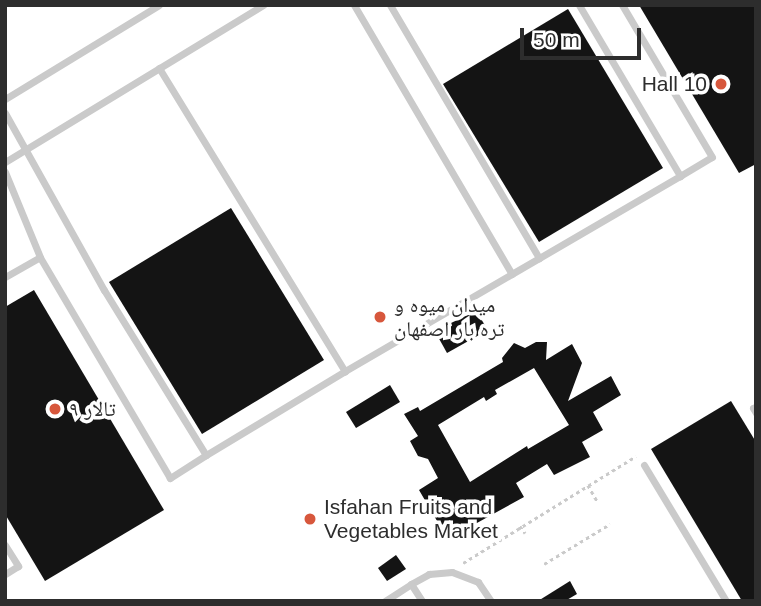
<!DOCTYPE html>
<meta charset="utf-8">
<style>
body{margin:0}
#map{position:relative;width:761px;height:606px;overflow:hidden;background:#fff;font-family:Helvetica,"Noto Naskh Arabic",sans-serif}
div>[style]{position:absolute}
.building>*{inset:0;background:#141414}
.path>*{height:2.5px;margin-top:-1.25px;transform-origin:0;background:repeating-linear-gradient(90deg,#cacaca 0 3.5px,transparent 0 7px)}
.lane>*{height:7px;margin:-3.5px;padding:0 3.5px;transform-origin:3.5px;border-radius:3.5px;background:#cacaca}
.dots>*{width:19px;height:19px;translate:-50% -50%;box-sizing:border-box;border:4px solid #fff;border-radius:50%}
span{translate:-50% -50%;white-space:nowrap;text-align:center;line-height:1.15;-webkit-text-stroke:7px #fff;paint-order:stroke}
.poi-label{font-size:21px;color:#2d2d2d}
.right{translate:-100% -50%;text-align:right}
.left{translate:0 -50%;text-align:left}
.frame{position:absolute;inset:0;border:7px solid #2d2d2d;pointer-events:none}
.scale{position:absolute;left:520px;top:28px;width:121px;height:32px;box-sizing:border-box;border:4px solid #2d2d2d;border-top:0;padding-left:9px;font-size:21px;line-height:24px;white-space:nowrap;color:#2d2d2d;-webkit-text-stroke:5px #fff;paint-order:stroke}
</style>
<div id="map">
<div class="building">
<i style="clip-path:polygon(639px 5px,756px 5px,756px 164px,739px 173px)"></i>
<i style="clip-path:polygon(568px 9px,663px 168px,539px 242px,443px 84px)"></i>
<i style="clip-path:polygon(231px 208px,324px 360px,202px 434px,109px 282px)"></i>
<i style="clip-path:polygon(34px 290px,164px 510px,45px 581px,5px 514px,5px 307px)"></i>
<i style="clip-path:polygon(476px 311px,488px 330px,447px 353px,437px 335px,449px 324px)"></i>
<i style="clip-path:polygon(evenodd,536px 342px,547px 342px,546px 360px,572px 344px,582px 363px,568px 401px,611px 376px,621px 395px,593px 412px,603px 430px,582px 442px,590px 457px,554px 475px,547px 464px,516px 483px,524px 497px,457px 534px,450px 520px,440px 526px,419px 490px,438px 478px,428px 459px,418px 456px,410px 441px,418px 436px,404px 414px,418px 407px,420px 411px,503px 362px,502px 358px,514px 343px,525px 348px,536px 342px,534px 368px,569px 425px,528px 449px,527px 446px,470px 482px,438px 425px,484px 397px,486px 401px,497px 394px,495px 390px,534px 368px)"></i>
<i style="clip-path:polygon(390px 385px,400px 402px,356px 428px,346px 412px)"></i>
<i style="clip-path:polygon(731px 401px,756px 442px,756px 601px,742px 601px,651px 449px)"></i>
<i style="clip-path:polygon(396px 555px,406px 569px,387px 581px,378px 568px)"></i>
<i style="clip-path:polygon(570px 581px,577px 594px,565px 601px,538px 601px)"></i>
</div>
<div class="path">
<i style="left:588px;top:485px;width:20px;rotate:60deg"></i>
<i style="left:520px;top:526px;width:9px;rotate:54deg"></i>
<i style="left:463px;top:563px;width:203px;rotate:-31.7deg"></i>
<i style="left:544px;top:564px;width:77px;rotate:-31.2deg"></i>
</div>
<div class="lane">
<i style="left:354px;top:5px;width:312px;rotate:59.6deg"></i>
<i style="left:390px;top:5px;width:294px;rotate:59.5deg"></i>
<i style="left:579px;top:5px;width:199px;rotate:59.4deg"></i>
<i style="left:680px;top:176px;width:37px;rotate:-31deg"></i>
<i style="left:712px;top:157px;width:177px;rotate:-120.6deg"></i>
<i style="left:159px;top:68px;width:356px;rotate:58.5deg"></i>
<i style="left:345px;top:371px;width:388px;rotate:-30.2deg"></i>
<i style="left:5px;top:99px;width:180px;rotate:-31.4deg"></i>
<i style="left:5px;top:113px;width:203px;rotate:60.8deg"></i>
<i style="left:104px;top:290px;width:194px;rotate:58.3deg"></i>
<i style="left:206px;top:455px;width:43px;rotate:147.4deg"></i>
<i style="left:170px;top:478px;width:256px;rotate:-120.5deg"></i>
<i style="left:40px;top:257px;width:92px;rotate:-112.4deg"></i>
<i style="left:5px;top:162px;width:302px;rotate:-31.3deg"></i>
<i style="left:5px;top:277px;width:40px;rotate:-29.7deg"></i>
<i style="left:756px;top:407px;width:3px;rotate:162deg"></i>
<i style="left:753px;top:408px;width:6px;rotate:59deg"></i>
<i style="left:206px;top:455px;width:162px;rotate:-31.1deg"></i>
<i style="left:644px;top:465px;width:159px;rotate:58.9deg"></i>
<i style="left:5px;top:545px;width:25px;rotate:58deg"></i>
<i style="left:18px;top:566px;width:15px;rotate:148deg"></i>
<i style="left:411px;top:584px;width:21px;rotate:-29deg"></i>
<i style="left:429px;top:574px;width:23px;rotate:-5deg"></i>
<i style="left:452px;top:572px;width:28px;rotate:21deg"></i>
<i style="left:478px;top:582px;width:23px;rotate:56deg"></i>
<i style="left:385px;top:601px;width:31px;rotate:-33deg"></i>
<i style="left:411px;top:584px;width:20px;rotate:57deg"></i>
</div>
<div class="dots">
<i style="left:721px;top:84px;background:#d7573c"></i>
<i style="left:380px;top:317px;background:#d7573c"></i>
<i style="left:55px;top:409px;background:#d7573c"></i>
<i style="left:310px;top:519px;background:#d7573c"></i>
</div>
<div class="poi-label">
<span class="right" style="left:707px;top:84px">Hall 10</span>
<span class="left" style="left:394px;top:317px">میدان میوه و<br>تره بار اصفهان</span>
<span class="left" style="left:69px;top:409px">تالار ۹</span>
<span class="left" style="left:324px;top:519px">Isfahan Fruits and<br>Vegetables Market</span>
</div>
<div class="frame"></div>
<div class="scale">50 m</div>
</div>
